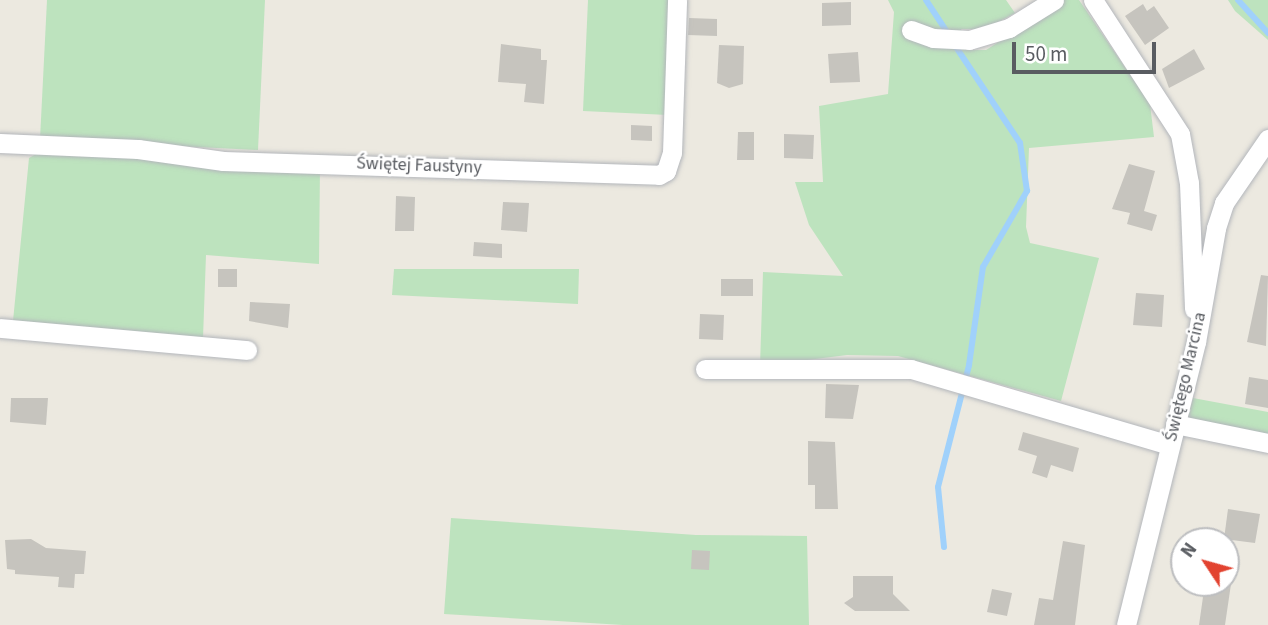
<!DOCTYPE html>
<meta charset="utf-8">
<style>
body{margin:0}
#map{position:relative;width:1268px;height:625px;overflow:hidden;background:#ece9e0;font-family:"Source Sans 3",sans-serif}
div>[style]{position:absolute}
.green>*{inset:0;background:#bde3be}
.stream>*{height:6px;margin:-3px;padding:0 3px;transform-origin:3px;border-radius:3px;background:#a0d1fb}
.building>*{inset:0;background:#c6c4be}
.roads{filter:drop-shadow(0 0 2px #b3b6bb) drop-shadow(0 0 2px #b3b6bb)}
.minor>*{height:19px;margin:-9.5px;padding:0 9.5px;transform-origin:9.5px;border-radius:9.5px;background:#fff}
span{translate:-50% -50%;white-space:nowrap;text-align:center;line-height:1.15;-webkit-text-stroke:5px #fff;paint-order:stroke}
.street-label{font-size:18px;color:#595c61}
.north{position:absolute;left:1170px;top:527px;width:70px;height:70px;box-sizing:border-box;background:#fff;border:2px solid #bdbec0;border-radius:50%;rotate:306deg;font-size:19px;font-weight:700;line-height:28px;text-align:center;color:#595c61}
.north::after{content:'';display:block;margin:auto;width:24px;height:32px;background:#e24330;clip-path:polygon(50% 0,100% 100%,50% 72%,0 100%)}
.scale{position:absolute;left:1012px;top:42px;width:144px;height:32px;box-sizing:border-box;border:4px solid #595c61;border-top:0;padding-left:9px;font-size:21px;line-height:24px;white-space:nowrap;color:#595c61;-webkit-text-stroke:5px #fff;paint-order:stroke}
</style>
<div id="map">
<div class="green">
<i style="clip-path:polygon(47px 0,265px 0,258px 150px,40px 139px)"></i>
<i style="clip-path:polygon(588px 0,670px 0,668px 115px,583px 111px)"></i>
<i style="clip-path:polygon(888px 0,1006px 0,1015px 13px,985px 29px,961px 29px,969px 50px,986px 50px,1064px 0,1079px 0,1150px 104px,1154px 137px,1029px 148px,1026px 227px,1030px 243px,1099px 258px,1061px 401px,898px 356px,847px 355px,760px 366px,763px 272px,843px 276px,809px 225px,795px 182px,823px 182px,819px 106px,888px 94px,894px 12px)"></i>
<i style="clip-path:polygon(1228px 0,1268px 0,1268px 40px,1235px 11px)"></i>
<i style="clip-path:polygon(38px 153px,320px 167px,319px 264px,206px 255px,203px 338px,13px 321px,29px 158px)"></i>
<i style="clip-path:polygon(394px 269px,579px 269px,578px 304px,392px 295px)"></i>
<i style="clip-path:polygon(1193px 398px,1268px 412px,1268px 436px,1187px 422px)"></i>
<i style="clip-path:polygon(451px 518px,696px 535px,807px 536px,809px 625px,623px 625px,444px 614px)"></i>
</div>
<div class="stream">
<i style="left:926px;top:0;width:42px;rotate:56.7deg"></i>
<i style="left:1238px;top:0;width:45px;rotate:47.7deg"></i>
<i style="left:944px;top:547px;width:60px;rotate:-95.7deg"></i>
<i style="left:938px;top:487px;width:126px;rotate:-75.7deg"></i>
<i style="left:969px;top:365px;width:99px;rotate:-81.9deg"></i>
<i style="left:983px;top:267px;width:88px;rotate:-59.9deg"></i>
<i style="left:1027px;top:191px;width:49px;rotate:-98.3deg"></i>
<i style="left:1020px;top:143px;width:119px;rotate:-123.7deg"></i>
</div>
<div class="building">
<i style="clip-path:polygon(851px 2px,851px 25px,822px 26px,822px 3px)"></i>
<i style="clip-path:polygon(1143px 4px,1147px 11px,1154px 6px,1169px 28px,1145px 45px,1125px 16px)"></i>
<i style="clip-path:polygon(689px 18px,717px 19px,717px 36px,688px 35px)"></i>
<i style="clip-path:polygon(501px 44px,541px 49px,541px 60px,547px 60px,544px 104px,524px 102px,526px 84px,498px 82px)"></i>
<i style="clip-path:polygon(719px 45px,744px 46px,743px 84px,729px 88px,717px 83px)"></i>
<i style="clip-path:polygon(1194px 49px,1205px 69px,1169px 88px,1162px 69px)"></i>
<i style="clip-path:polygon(858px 52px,860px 82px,830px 83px,828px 54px)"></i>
<i style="clip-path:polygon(631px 125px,652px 126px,652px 141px,631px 140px)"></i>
<i style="clip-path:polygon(738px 132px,754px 132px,754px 160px,737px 160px)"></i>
<i style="clip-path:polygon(784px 134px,814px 135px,813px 159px,784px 158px)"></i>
<i style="clip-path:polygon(1129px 164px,1155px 171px,1144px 211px,1157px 215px,1152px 231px,1127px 224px,1130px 213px,1112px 209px)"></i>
<i style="clip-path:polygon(396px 196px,415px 197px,414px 231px,395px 231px)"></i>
<i style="clip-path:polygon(503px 202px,529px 203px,527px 232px,501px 230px)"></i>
<i style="clip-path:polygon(474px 242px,502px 244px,502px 258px,473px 256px)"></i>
<i style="clip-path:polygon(218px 269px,237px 269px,237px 287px,218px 287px)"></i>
<i style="clip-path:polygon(1261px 275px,1268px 276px,1266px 346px,1247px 342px)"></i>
<i style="clip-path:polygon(721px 279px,753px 279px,753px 296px,721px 296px)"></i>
<i style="clip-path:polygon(1136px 293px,1164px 295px,1162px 327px,1133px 325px)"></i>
<i style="clip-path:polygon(250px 302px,290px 304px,288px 328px,249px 321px)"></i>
<i style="clip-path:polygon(700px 314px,724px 315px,723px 340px,699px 339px)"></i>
<i style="clip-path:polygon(1249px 377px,1268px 380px,1268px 408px,1245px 404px)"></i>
<i style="clip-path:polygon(826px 384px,859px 385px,853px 419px,825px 418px)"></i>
<i style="clip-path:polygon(11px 398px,48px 398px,46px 425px,10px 422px)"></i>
<i style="clip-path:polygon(1023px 432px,1079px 448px,1073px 472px,1051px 465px,1047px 478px,1032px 473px,1037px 456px,1018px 450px)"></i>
<i style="clip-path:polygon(808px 441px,835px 442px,838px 509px,815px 509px,815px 485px,808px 485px)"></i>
<i style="clip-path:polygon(1228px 509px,1260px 514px,1255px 543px,1224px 539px)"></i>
<i style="clip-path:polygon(31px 539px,46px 548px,86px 551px,84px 574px,75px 574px,74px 588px,58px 587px,59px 577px,15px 574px,15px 570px,7px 569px,5px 540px)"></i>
<i style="clip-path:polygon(1063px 541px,1085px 545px,1075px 625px,1034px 625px,1039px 598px,1053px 600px)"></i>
<i style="clip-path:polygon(692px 550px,710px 551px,709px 570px,691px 569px)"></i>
<i style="clip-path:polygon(853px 576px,893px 576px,893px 594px,910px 611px,855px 611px,844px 603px,853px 597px)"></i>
<i style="clip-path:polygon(1205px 583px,1231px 584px,1225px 625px,1199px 625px)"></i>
<i style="clip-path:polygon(992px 589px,1012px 593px,1007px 616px,987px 612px)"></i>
</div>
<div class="roads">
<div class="minor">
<i style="left:1093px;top:0;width:160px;rotate:57deg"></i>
<i style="left:1180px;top:134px;width:50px;rotate:79.6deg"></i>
<i style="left:1189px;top:183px;width:126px;rotate:87.7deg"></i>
<i style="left:911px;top:30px;width:23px;rotate:20deg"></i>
<i style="left:933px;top:38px;width:36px;rotate:3deg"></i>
<i style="left:969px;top:40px;width:42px;rotate:-16.7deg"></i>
<i style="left:1009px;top:28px;width:53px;rotate:-31.9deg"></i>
<i style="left:0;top:143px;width:138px;rotate:2.5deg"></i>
<i style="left:138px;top:149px;width:86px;rotate:8deg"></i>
<i style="left:223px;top:161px;width:436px;rotate:1.8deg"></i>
<i style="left:659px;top:175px;width:8px;rotate:-30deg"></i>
<i style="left:666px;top:171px;width:19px;rotate:-72deg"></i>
<i style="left:672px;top:153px;width:153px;rotate:-88.1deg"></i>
<i style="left:0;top:328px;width:248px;rotate:5.1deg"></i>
<i style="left:705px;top:369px;width:206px"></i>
<i style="left:911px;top:369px;width:270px;rotate:16.4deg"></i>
<i style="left:1175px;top:424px;width:95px;rotate:11.5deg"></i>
<i style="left:1126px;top:625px;width:292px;rotate:-76.1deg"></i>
<i style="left:1196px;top:342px;width:116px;rotate:-80deg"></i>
<i style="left:1216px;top:228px;width:26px;rotate:-72deg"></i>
<i style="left:1224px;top:203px;width:78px;rotate:-55.5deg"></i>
</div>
</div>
<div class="street-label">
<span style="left:419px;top:166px;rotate:2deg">Świętej Faustyny</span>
<span style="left:1186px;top:377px;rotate:-77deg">Świętego Marcina</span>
</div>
<div class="north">N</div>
<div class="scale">50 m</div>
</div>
